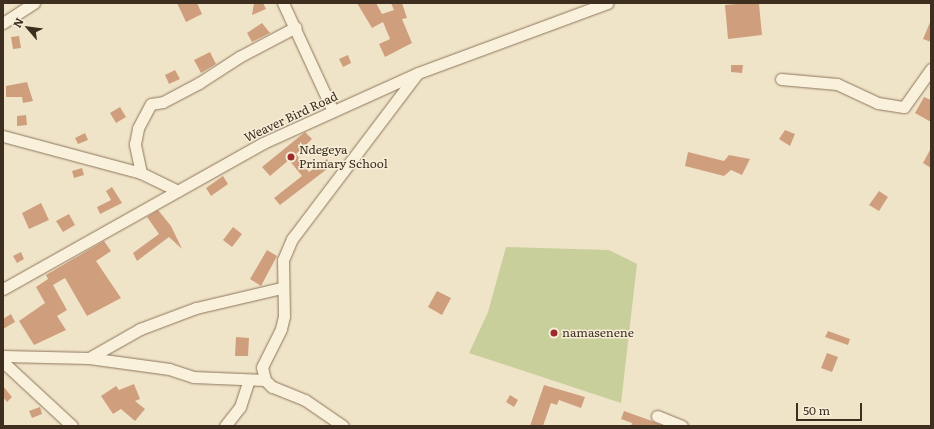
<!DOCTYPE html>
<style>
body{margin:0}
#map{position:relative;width:934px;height:429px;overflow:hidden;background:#f0e4c8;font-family:Literata,serif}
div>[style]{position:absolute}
.green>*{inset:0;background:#c9cf9b}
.building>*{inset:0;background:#cf9f7d}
.roads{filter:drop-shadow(0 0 1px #8d765c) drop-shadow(0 0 1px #8d765c)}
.minor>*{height:11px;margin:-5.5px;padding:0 5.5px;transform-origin:5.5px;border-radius:5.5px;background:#faf1dc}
.dots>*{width:11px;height:11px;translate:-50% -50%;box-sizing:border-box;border:2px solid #f7eed8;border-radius:50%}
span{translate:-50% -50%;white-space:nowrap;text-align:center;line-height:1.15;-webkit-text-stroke:3px #f7eed8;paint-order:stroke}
.street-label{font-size:12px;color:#3d2e20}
.poi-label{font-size:12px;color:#3d2e20}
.left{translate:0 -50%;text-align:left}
.frame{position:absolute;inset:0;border:4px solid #3d2e20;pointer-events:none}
.north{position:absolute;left:8px;top:8px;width:40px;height:40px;-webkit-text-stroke:3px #f7eed8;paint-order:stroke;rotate:298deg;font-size:11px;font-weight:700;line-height:16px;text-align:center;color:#3d2e20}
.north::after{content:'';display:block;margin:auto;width:14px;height:18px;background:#3d2e20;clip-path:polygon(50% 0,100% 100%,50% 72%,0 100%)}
.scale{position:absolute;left:796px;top:403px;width:66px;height:18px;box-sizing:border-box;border:2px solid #3d2e20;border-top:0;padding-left:5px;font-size:12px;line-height:14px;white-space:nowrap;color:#3d2e20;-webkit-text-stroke:3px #f7eed8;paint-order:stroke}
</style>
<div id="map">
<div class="green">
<i style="clip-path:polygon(506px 247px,609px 250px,637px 264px,621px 403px,469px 353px,488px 312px)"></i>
</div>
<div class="building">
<i style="clip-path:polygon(177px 3px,197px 3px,202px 14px,186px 22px)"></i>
<i style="clip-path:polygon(254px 3px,263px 3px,266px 9px,252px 15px)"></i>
<i style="clip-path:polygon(357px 3px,376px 3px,382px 14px,394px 10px,391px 3px,402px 3px,407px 18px,402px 19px,412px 43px,385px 57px,379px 44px,390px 39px,383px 22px,372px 28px)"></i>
<i style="clip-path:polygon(747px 3px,759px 4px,762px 35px,728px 39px,725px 5px)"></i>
<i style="clip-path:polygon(931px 20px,931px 42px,923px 39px)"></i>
<i style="clip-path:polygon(262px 23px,270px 33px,252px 42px,247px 33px)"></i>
<i style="clip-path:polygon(19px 36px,21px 48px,13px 49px,11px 37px)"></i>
<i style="clip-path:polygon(210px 52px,216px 64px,201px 73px,194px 60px)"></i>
<i style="clip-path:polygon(348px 55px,351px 63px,343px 67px,339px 59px)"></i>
<i style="clip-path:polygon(731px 65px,743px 65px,742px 73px,731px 72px)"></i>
<i style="clip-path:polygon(175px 70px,180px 79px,169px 84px,165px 75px)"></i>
<i style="clip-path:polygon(27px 82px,33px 101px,23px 103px,22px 97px,6px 97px,6px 86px)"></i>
<i style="clip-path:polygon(924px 97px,931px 100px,931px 122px,915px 113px)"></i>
<i style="clip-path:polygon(120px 107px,126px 117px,116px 123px,110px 113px)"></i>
<i style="clip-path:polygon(26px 115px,27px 125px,17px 126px,17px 116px)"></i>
<i style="clip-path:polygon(785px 130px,795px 134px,790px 146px,779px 139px)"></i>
<i style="clip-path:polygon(305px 132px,312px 139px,296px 154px,309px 172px,327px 159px,331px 166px,280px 205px,274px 198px,302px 176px,289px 160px,270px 176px,262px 167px)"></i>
<i style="clip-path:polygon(85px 133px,88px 140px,78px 144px,75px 138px)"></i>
<i style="clip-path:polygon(931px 148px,931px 168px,923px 163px)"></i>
<i style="clip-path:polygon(688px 152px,724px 161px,729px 155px,750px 159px,742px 175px,731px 170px,724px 176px,685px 166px)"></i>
<i style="clip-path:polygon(82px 168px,84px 175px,74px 178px,72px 171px)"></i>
<i style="clip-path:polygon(223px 176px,228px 184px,211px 196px,206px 188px)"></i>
<i style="clip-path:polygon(112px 187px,122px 203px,100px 214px,97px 207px,111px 200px,106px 191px)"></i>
<i style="clip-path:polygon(879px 191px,888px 197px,879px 211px,869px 205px)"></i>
<i style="clip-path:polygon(41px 203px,49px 220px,29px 229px,22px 213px)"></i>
<i style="clip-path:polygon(158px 210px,171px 226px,182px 249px,169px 237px,137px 261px,133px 253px,159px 234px,147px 217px)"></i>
<i style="clip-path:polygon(69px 214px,75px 225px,63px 232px,56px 221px)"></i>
<i style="clip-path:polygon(233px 227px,242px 234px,232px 247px,223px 240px)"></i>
<i style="clip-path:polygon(104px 241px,111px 251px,96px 261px,121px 298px,87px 316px,65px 278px,53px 285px,67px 310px,57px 316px,66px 330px,34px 345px,19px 321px,45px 303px,36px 287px,48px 279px,46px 275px)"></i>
<i style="clip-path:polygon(267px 250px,277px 256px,261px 286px,250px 279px)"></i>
<i style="clip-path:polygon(21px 252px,24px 259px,17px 263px,13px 256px)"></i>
<i style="clip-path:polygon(437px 291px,451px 298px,442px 315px,428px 307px)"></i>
<i style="clip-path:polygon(11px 314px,15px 322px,3px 329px,3px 319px)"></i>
<i style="clip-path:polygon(828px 331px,850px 339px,848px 345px,825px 337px)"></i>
<i style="clip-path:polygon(236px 337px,249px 338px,248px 356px,235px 356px)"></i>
<i style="clip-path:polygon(827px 353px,838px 357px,832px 372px,821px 368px)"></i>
<i style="clip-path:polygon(134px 384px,140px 399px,135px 401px,145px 409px,135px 421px,121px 409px,113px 414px,101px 396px,116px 386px,119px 390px)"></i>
<i style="clip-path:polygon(544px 385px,585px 397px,581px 408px,559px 400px,557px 405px,551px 403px,543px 426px,530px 426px)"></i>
<i style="clip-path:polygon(3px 386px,12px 397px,7px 402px,3px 397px)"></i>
<i style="clip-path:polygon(510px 395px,518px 400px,514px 407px,506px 402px)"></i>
<i style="clip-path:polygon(40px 407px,42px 414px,32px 418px,29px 411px)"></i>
<i style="clip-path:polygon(624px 411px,652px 421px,663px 426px,631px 426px,632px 423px,621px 419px)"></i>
</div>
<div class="roads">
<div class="minor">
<i style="left:283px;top:3px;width:119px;rotate:65.2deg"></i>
<i style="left:3px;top:23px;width:37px;rotate:-33deg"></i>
<i style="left:781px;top:79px;width:56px;rotate:5.1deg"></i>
<i style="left:837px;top:84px;width:45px;rotate:24.9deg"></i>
<i style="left:878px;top:103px;width:26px;rotate:9deg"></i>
<i style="left:904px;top:107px;width:47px;rotate:-54.6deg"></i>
<i style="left:3px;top:136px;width:143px;rotate:15deg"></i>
<i style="left:141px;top:173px;width:41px;rotate:25.9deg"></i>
<i style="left:141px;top:173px;width:30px;rotate:-102deg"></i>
<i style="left:135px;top:144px;width:16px;rotate:-79deg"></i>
<i style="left:138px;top:128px;width:27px;rotate:-62deg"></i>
<i style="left:151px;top:104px;width:12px;rotate:-9deg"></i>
<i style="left:163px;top:102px;width:41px;rotate:-27.8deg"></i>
<i style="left:199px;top:83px;width:48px;rotate:-33deg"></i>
<i style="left:239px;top:57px;width:64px;rotate:-27.8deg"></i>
<i style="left:3px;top:289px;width:298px;rotate:-29.3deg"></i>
<i style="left:263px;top:143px;width:170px;rotate:-24.3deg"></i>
<i style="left:418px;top:73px;width:202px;rotate:-20.3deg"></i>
<i style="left:3px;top:356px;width:86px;rotate:1.3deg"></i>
<i style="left:89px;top:358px;width:81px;rotate:7.8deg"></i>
<i style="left:169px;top:369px;width:25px;rotate:18deg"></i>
<i style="left:193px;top:377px;width:72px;rotate:2.4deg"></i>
<i style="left:89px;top:358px;width:59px;rotate:-29.6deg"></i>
<i style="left:140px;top:329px;width:60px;rotate:-20.6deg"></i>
<i style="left:196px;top:308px;width:87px;rotate:-13.2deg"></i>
<i style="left:3px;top:362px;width:94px;rotate:42.8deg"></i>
<i style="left:657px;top:416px;width:27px;rotate:22deg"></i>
<i style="left:225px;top:426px;width:24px;rotate:-52deg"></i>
<i style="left:240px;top:407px;width:26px;rotate:-72deg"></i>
<i style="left:343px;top:426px;width:46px;rotate:-145.6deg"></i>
<i style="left:305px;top:400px;width:35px;rotate:-158deg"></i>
<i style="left:272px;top:387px;width:10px;rotate:-135deg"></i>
<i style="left:265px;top:380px;width:13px;rotate:-103deg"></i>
<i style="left:262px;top:367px;width:42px;rotate:-63.4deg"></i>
<i style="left:281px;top:329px;width:13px;rotate:-77deg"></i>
<i style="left:284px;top:316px;width:56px;rotate:-91deg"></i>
<i style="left:283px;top:260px;width:23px;rotate:-67deg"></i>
<i style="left:292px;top:239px;width:206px;rotate:-52.9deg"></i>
</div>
</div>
<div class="dots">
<i style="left:291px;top:157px;background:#9e2a2b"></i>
<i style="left:554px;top:333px;background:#9e2a2b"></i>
</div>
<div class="street-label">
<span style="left:291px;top:117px;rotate:-25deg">Weaver Bird Road</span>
</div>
<div class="poi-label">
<span class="left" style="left:299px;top:157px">Ndegeya<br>Primary School</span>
<span class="left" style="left:562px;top:333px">namasenene</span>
</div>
<div class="frame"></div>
<div class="north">N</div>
<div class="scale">50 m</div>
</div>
